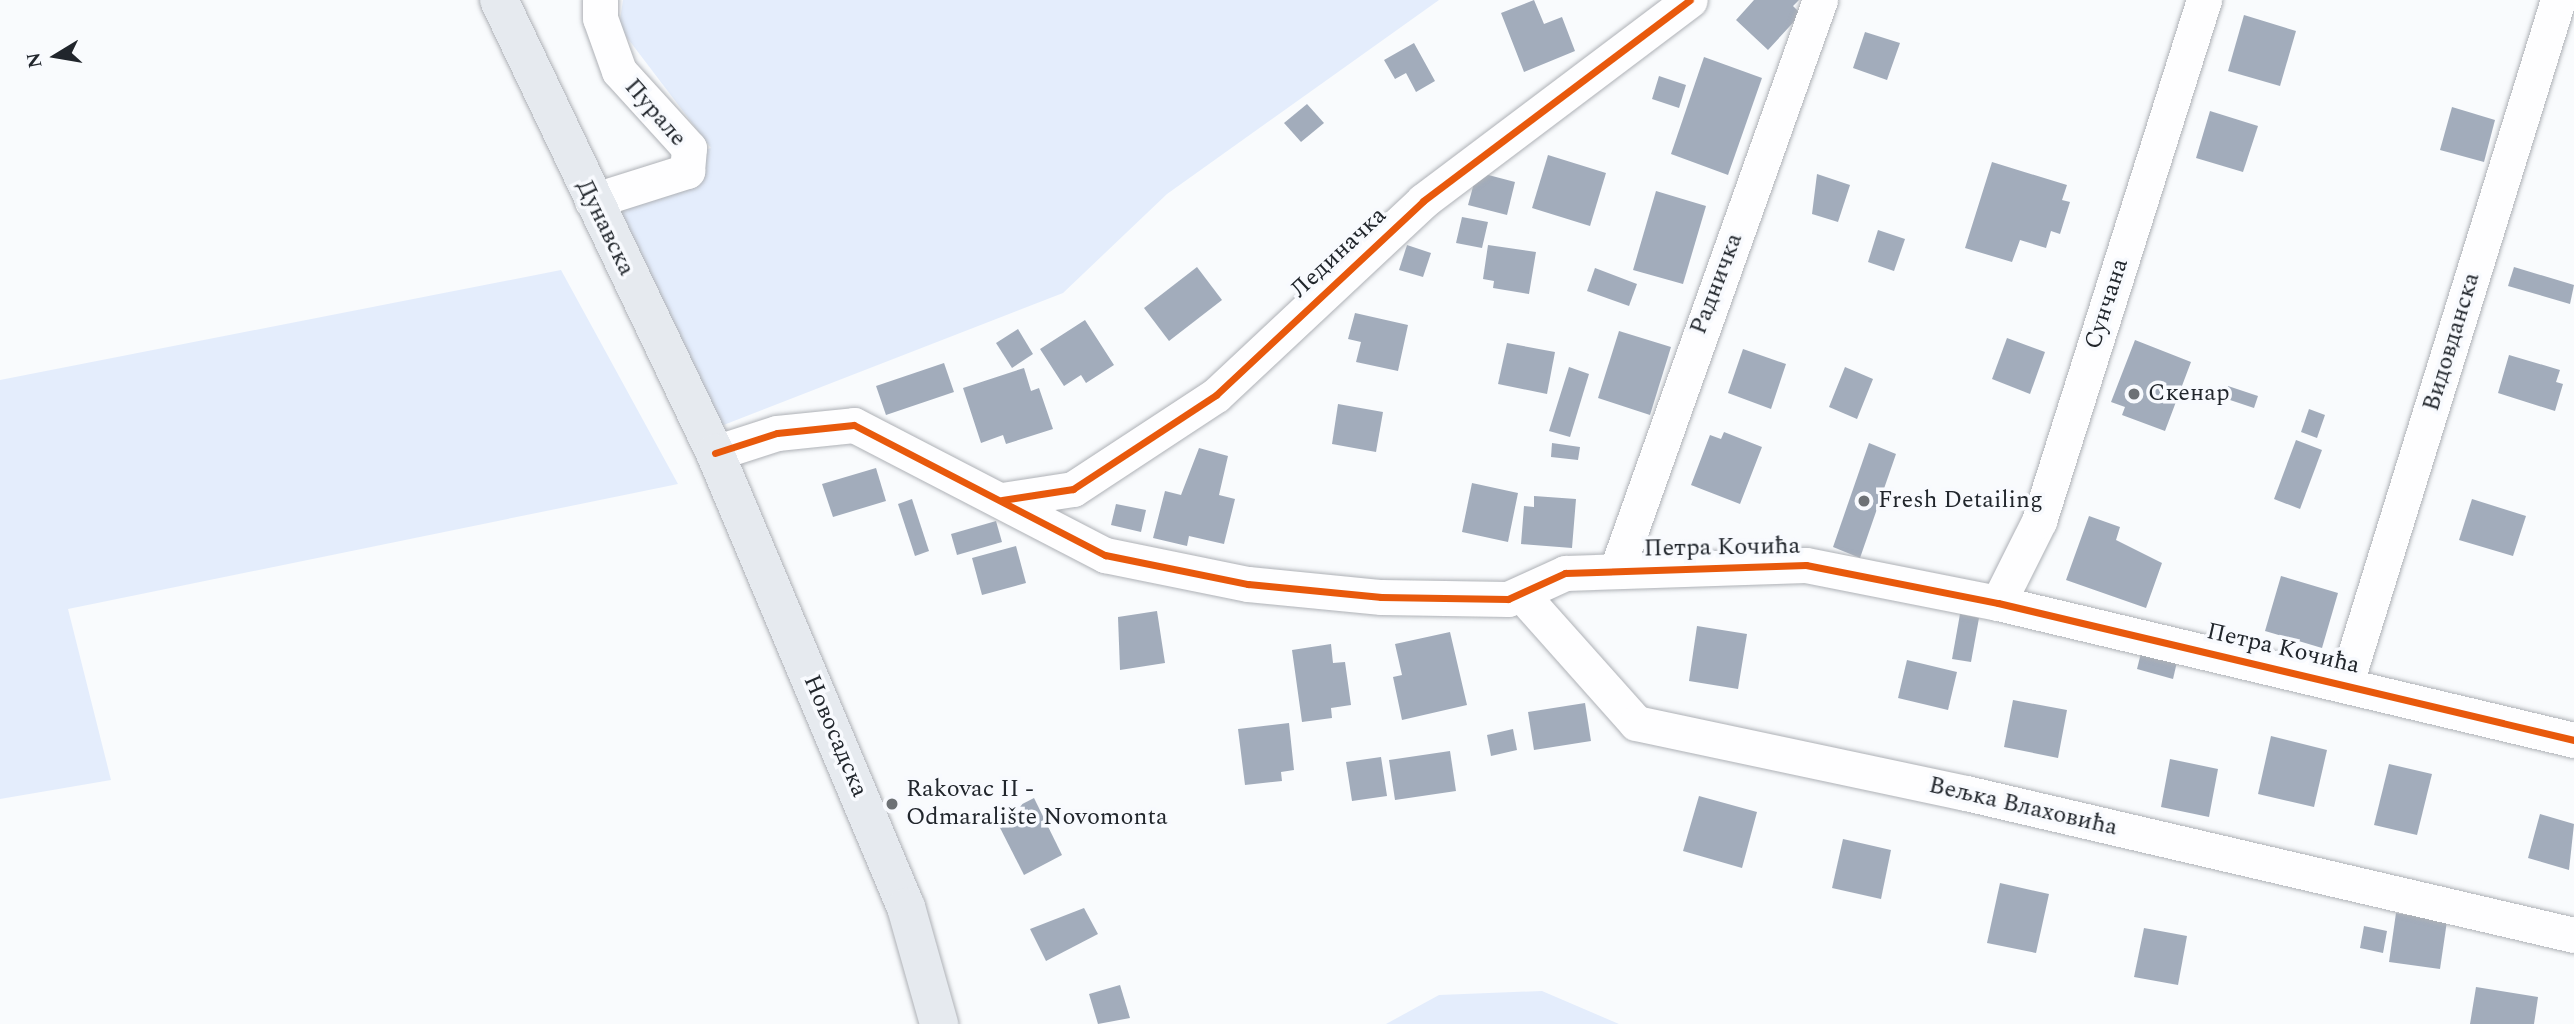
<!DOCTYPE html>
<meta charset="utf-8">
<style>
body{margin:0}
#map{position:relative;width:2574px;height:1024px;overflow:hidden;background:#f9fbfd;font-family:Spectral,serif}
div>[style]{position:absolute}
.green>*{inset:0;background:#e4edfc}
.building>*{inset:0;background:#a2acbb}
.roads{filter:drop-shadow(0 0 2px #aeb1b6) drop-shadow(0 0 2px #aeb1b6)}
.minor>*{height:35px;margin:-17.5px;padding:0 17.5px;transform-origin:17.5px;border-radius:17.5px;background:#fefeff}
.major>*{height:38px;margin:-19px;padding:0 19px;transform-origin:19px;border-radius:19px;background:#e6eaef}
.cycleway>*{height:7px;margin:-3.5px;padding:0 3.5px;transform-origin:3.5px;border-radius:3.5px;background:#e8590c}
.dots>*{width:19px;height:19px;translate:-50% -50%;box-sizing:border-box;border:4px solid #f8fafe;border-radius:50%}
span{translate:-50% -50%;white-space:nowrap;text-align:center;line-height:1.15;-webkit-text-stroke:7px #f8fafe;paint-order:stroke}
.street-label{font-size:24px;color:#21262c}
.poi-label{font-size:24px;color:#21262c}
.left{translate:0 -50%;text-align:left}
.north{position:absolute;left:21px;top:21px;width:70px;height:70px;-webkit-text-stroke:5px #f8fafe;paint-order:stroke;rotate:259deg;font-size:19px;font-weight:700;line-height:28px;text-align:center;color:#21262c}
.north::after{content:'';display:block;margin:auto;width:24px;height:32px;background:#21262c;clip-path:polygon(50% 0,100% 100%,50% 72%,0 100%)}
</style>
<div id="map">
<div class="green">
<i style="clip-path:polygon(623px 0,1439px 0,1167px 194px,1063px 293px,721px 426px,607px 181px,711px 148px,619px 27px)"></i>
<i style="clip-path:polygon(561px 270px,678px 484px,68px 609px,111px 780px,0 799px,0 380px)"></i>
<i style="clip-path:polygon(1542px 991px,1619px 1024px,1386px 1024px,1439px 995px)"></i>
</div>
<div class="building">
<i style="clip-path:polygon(1534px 0,1544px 24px,1562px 17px,1575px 51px,1524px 72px,1501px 13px)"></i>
<i style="clip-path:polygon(1754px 0,1799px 0,1793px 6px,1801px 14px,1768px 50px,1736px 20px)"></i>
<i style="clip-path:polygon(2244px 15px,2296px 31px,2280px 86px,2228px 71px)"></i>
<i style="clip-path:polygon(1865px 32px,1900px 43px,1887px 80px,1853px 68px)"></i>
<i style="clip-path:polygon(1414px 43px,1435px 81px,1416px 92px,1406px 73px,1395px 79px,1384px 60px)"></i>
<i style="clip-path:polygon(1704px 57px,1762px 78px,1728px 175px,1671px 154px)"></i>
<i style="clip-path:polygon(1659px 76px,1686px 85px,1679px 108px,1652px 99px)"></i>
<i style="clip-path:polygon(1307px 104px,1324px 123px,1301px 142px,1284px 123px)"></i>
<i style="clip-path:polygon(2452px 107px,2495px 120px,2484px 162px,2440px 150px)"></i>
<i style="clip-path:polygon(2210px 111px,2258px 126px,2243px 172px,2196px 158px)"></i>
<i style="clip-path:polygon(1548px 155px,1606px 173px,1590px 226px,1532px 208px)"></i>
<i style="clip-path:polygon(1992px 162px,2067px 185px,2062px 200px,2070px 202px,2060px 234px,2051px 231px,2046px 248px,2020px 240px,2012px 262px,1965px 248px)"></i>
<i style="clip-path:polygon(1477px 172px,1515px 182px,1507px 215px,1468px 205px)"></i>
<i style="clip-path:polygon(1817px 174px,1850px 185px,1838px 222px,1812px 214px)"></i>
<i style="clip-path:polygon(1656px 191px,1706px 206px,1683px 284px,1633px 270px)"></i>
<i style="clip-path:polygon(1462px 217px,1488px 222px,1482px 248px,1456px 243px)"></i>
<i style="clip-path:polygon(1878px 230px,1905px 239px,1894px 271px,1868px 262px)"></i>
<i style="clip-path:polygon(1407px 245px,1431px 253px,1423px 277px,1399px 270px)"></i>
<i style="clip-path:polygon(1488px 245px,1536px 252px,1529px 294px,1493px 288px,1494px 281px,1483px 279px)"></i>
<i style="clip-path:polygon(1197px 267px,1222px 300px,1169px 341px,1144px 308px)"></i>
<i style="clip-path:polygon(2514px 267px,2574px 285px,2570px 304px,2508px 286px)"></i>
<i style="clip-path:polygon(1595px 268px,1637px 284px,1629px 306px,1587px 291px)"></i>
<i style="clip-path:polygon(1355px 313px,1408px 325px,1398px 371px,1356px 362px,1361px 342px,1348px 339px)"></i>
<i style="clip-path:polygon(1085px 320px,1114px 365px,1086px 383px,1081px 375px,1064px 386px,1040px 349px)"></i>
<i style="clip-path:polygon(1018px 329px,1033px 354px,1012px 368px,996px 343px)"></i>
<i style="clip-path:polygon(1619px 331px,1671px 347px,1650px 415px,1598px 398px)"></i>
<i style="clip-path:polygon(2007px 338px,2045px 352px,2030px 394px,1992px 379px)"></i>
<i style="clip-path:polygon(2135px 340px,2191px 362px,2165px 431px,2122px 415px,2125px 407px,2111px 402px)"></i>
<i style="clip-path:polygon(1507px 343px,1555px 352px,1547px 394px,1498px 384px)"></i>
<i style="clip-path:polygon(1743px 349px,1786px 364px,1771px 409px,1728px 393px)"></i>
<i style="clip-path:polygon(2509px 355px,2560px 370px,2556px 382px,2563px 384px,2555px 411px,2498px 393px)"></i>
<i style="clip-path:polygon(944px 363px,954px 392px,886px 415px,876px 386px)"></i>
<i style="clip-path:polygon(1569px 367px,1589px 374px,1570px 437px,1549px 431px)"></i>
<i style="clip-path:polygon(1845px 367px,1873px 379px,1857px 419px,1829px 407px)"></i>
<i style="clip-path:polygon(1024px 368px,1031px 391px,1039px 388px,1053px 429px,1006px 444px,1003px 435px,981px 443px,963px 388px)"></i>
<i style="clip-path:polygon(2228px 386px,2258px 396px,2254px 408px,2224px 398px)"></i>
<i style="clip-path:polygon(1338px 404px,1383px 412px,1376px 452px,1332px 444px)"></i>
<i style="clip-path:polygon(2309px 409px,2325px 415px,2317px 438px,2301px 432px)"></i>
<i style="clip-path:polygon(1724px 432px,1762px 447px,1740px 504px,1691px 485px,1710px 435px,1721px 439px)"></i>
<i style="clip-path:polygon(2296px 440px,2322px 450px,2300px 509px,2274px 499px)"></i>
<i style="clip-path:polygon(1552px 443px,1580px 447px,1578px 460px,1551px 457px)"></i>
<i style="clip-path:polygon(1869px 443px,1896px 454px,1860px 558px,1833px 547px)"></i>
<i style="clip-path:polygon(1199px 448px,1228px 456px,1219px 495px,1235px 499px,1224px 544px,1189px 536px,1187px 546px,1153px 538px,1165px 491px,1181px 495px)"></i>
<i style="clip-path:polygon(876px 468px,886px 501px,833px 517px,822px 484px)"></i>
<i style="clip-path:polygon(1472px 483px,1518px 493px,1508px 542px,1462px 532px)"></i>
<i style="clip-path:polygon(1534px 496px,1576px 499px,1572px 548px,1521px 544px,1524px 506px,1534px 507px)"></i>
<i style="clip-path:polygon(912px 499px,929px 551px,915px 556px,898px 504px)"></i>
<i style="clip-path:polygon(2472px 499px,2526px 516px,2513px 556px,2459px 540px)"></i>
<i style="clip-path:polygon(1116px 504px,1146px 510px,1141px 532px,1111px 525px)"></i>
<i style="clip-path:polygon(2089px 516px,2120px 527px,2116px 540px,2162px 563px,2146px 608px,2066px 580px)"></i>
<i style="clip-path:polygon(996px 521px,1002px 542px,957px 555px,951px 534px)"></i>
<i style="clip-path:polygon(1016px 546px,1026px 583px,982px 595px,972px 558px)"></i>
<i style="clip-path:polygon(2281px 576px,2338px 593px,2322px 648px,2265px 631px)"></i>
<i style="clip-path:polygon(1157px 611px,1165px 663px,1120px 670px,1118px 617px)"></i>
<i style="clip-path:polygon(1960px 614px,1979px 618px,1971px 662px,1952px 659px)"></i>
<i style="clip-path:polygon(1697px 626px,1747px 634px,1738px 689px,1689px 681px)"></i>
<i style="clip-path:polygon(1450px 632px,1467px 705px,1402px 720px,1393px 677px,1402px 675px,1395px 644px)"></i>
<i style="clip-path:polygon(1331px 644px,1333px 663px,1345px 662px,1351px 705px,1331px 708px,1332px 718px,1302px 722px,1292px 650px)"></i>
<i style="clip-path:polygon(2141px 653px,2177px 662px,2173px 679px,2137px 669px)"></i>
<i style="clip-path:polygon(1907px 660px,1957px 672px,1948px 710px,1898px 698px)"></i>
<i style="clip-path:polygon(2013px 700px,2067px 710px,2058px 758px,2004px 747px)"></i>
<i style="clip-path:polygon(1585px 703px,1591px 741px,1534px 750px,1528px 712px)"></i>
<i style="clip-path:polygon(1289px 723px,1294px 770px,1281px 772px,1282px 781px,1245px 785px,1238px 729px)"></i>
<i style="clip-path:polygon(1513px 729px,1517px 750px,1491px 756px,1487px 735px)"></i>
<i style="clip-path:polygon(2271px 736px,2327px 750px,2314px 807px,2258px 794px)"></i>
<i style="clip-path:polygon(1450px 751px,1456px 791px,1395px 800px,1389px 760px)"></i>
<i style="clip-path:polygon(1381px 757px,1387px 796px,1352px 801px,1346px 762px)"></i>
<i style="clip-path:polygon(2170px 759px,2218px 769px,2209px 817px,2161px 807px)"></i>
<i style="clip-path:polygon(2389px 764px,2432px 774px,2417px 835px,2374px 825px)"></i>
<i style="clip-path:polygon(1699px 796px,1757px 812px,1742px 868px,1683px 851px)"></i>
<i style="clip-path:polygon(1034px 798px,1062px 855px,1024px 875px,995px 818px)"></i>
<i style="clip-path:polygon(2540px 814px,2574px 824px,2569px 870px,2528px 858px)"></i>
<i style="clip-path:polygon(1843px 839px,1891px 850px,1881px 899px,1832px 888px)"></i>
<i style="clip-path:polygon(2000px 883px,2049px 894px,2036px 953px,1987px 943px)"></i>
<i style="clip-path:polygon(1084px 908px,1098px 934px,1046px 961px,1030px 929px)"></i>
<i style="clip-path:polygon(2396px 913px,2447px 921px,2440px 969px,2389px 962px)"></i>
<i style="clip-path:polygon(2364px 926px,2387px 931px,2383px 953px,2360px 948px)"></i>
<i style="clip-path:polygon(2144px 928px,2187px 936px,2178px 985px,2134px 977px)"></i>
<i style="clip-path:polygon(1120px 985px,1130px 1018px,1098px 1024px,1089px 994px)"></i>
<i style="clip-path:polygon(2476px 987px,2538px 997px,2534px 1024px,2470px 1024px)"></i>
</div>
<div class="roads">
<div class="minor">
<i style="left:592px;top:201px;width:100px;rotate:-17.5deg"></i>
<i style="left:687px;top:171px;width:23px;rotate:-85deg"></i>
<i style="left:689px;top:148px;width:104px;rotate:-132.3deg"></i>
<i style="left:619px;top:71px;width:56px;rotate:-109.7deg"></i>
<i style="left:600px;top:18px;width:18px;rotate:-90deg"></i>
<i style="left:715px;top:453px;width:65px;rotate:-17.9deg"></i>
<i style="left:777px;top:433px;width:77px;rotate:-5.9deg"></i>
<i style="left:854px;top:425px;width:283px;rotate:27.4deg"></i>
<i style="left:1105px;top:555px;width:146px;rotate:11.5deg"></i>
<i style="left:1248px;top:584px;width:134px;rotate:5.6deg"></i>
<i style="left:1381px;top:597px;width:127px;rotate:0.9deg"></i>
<i style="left:1508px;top:599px;width:63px;rotate:-24.5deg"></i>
<i style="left:1565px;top:573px;width:241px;rotate:-1.9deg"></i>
<i style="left:1806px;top:565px;width:196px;rotate:11.2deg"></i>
<i style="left:1998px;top:603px;width:592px;rotate:13.38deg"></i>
<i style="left:1002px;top:500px;width:72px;rotate:-8.8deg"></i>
<i style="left:1073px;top:489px;width:171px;rotate:-33.3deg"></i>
<i style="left:1216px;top:395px;width:284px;rotate:-43.1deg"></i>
<i style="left:1423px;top:201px;width:334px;rotate:-37deg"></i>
<i style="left:1617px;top:569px;width:604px;rotate:-70.37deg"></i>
<i style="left:1523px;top:596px;width:170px;rotate:48.3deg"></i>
<i style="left:1636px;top:723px;width:337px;rotate:12deg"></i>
<i style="left:1966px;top:793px;width:624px;rotate:13.15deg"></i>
<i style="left:1998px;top:603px;width:92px;rotate:-63.4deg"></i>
<i style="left:2039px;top:521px;width:547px;rotate:-72.43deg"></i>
<i style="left:2346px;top:683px;width:715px;rotate:-72.76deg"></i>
</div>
<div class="major">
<i style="left:499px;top:0;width:502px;rotate:64.51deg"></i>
<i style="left:715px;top:453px;width:493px;rotate:67.2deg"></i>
<i style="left:906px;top:907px;width:122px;rotate:74.2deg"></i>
</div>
</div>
<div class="cycleway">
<i style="left:715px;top:453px;width:65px;rotate:-17.9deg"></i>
<i style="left:777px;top:433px;width:77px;rotate:-5.9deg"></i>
<i style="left:854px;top:425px;width:283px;rotate:27.4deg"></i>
<i style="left:1105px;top:555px;width:146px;rotate:11.5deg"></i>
<i style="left:1248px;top:584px;width:134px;rotate:5.6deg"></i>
<i style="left:1381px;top:597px;width:127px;rotate:0.9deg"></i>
<i style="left:1508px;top:599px;width:63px;rotate:-24.5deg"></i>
<i style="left:1565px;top:573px;width:241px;rotate:-1.9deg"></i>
<i style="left:1806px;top:565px;width:196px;rotate:11.2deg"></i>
<i style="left:1998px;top:603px;width:592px;rotate:13.38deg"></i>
<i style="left:1002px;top:500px;width:72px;rotate:-8.8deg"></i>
<i style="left:1073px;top:489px;width:171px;rotate:-33.3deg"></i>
<i style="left:1216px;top:395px;width:284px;rotate:-43.1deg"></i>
<i style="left:1423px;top:201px;width:334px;rotate:-37deg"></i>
</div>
<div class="dots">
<i style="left:2134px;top:394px;background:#6d7175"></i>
<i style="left:1864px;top:501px;background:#6d7175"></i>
<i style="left:892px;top:804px;background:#6d7175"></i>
</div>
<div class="street-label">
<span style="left:655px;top:113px;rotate:49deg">Пурале</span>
<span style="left:605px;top:228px;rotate:64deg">Дунавска</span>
<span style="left:1339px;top:253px;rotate:-43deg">Лединачка</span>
<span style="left:1717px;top:284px;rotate:-69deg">Радничка</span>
<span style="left:2107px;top:304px;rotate:-72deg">Сунчана</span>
<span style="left:2452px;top:342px;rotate:-73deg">Видовданска</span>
<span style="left:1722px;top:548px;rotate:-1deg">Петра Кочића</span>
<span style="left:2283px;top:649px;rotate:13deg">Петра Кочића</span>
<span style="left:835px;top:736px;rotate:67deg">Новосадска</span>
<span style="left:2023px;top:807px;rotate:13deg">Вељка Влаховића</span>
</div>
<div class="poi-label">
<span class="left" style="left:2148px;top:394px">Скенар</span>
<span class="left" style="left:1878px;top:501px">Fresh Detailing</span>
<span class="left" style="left:906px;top:804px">Rakovac II -<br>Odmaralište Novomonta</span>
</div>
<div class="north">N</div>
</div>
